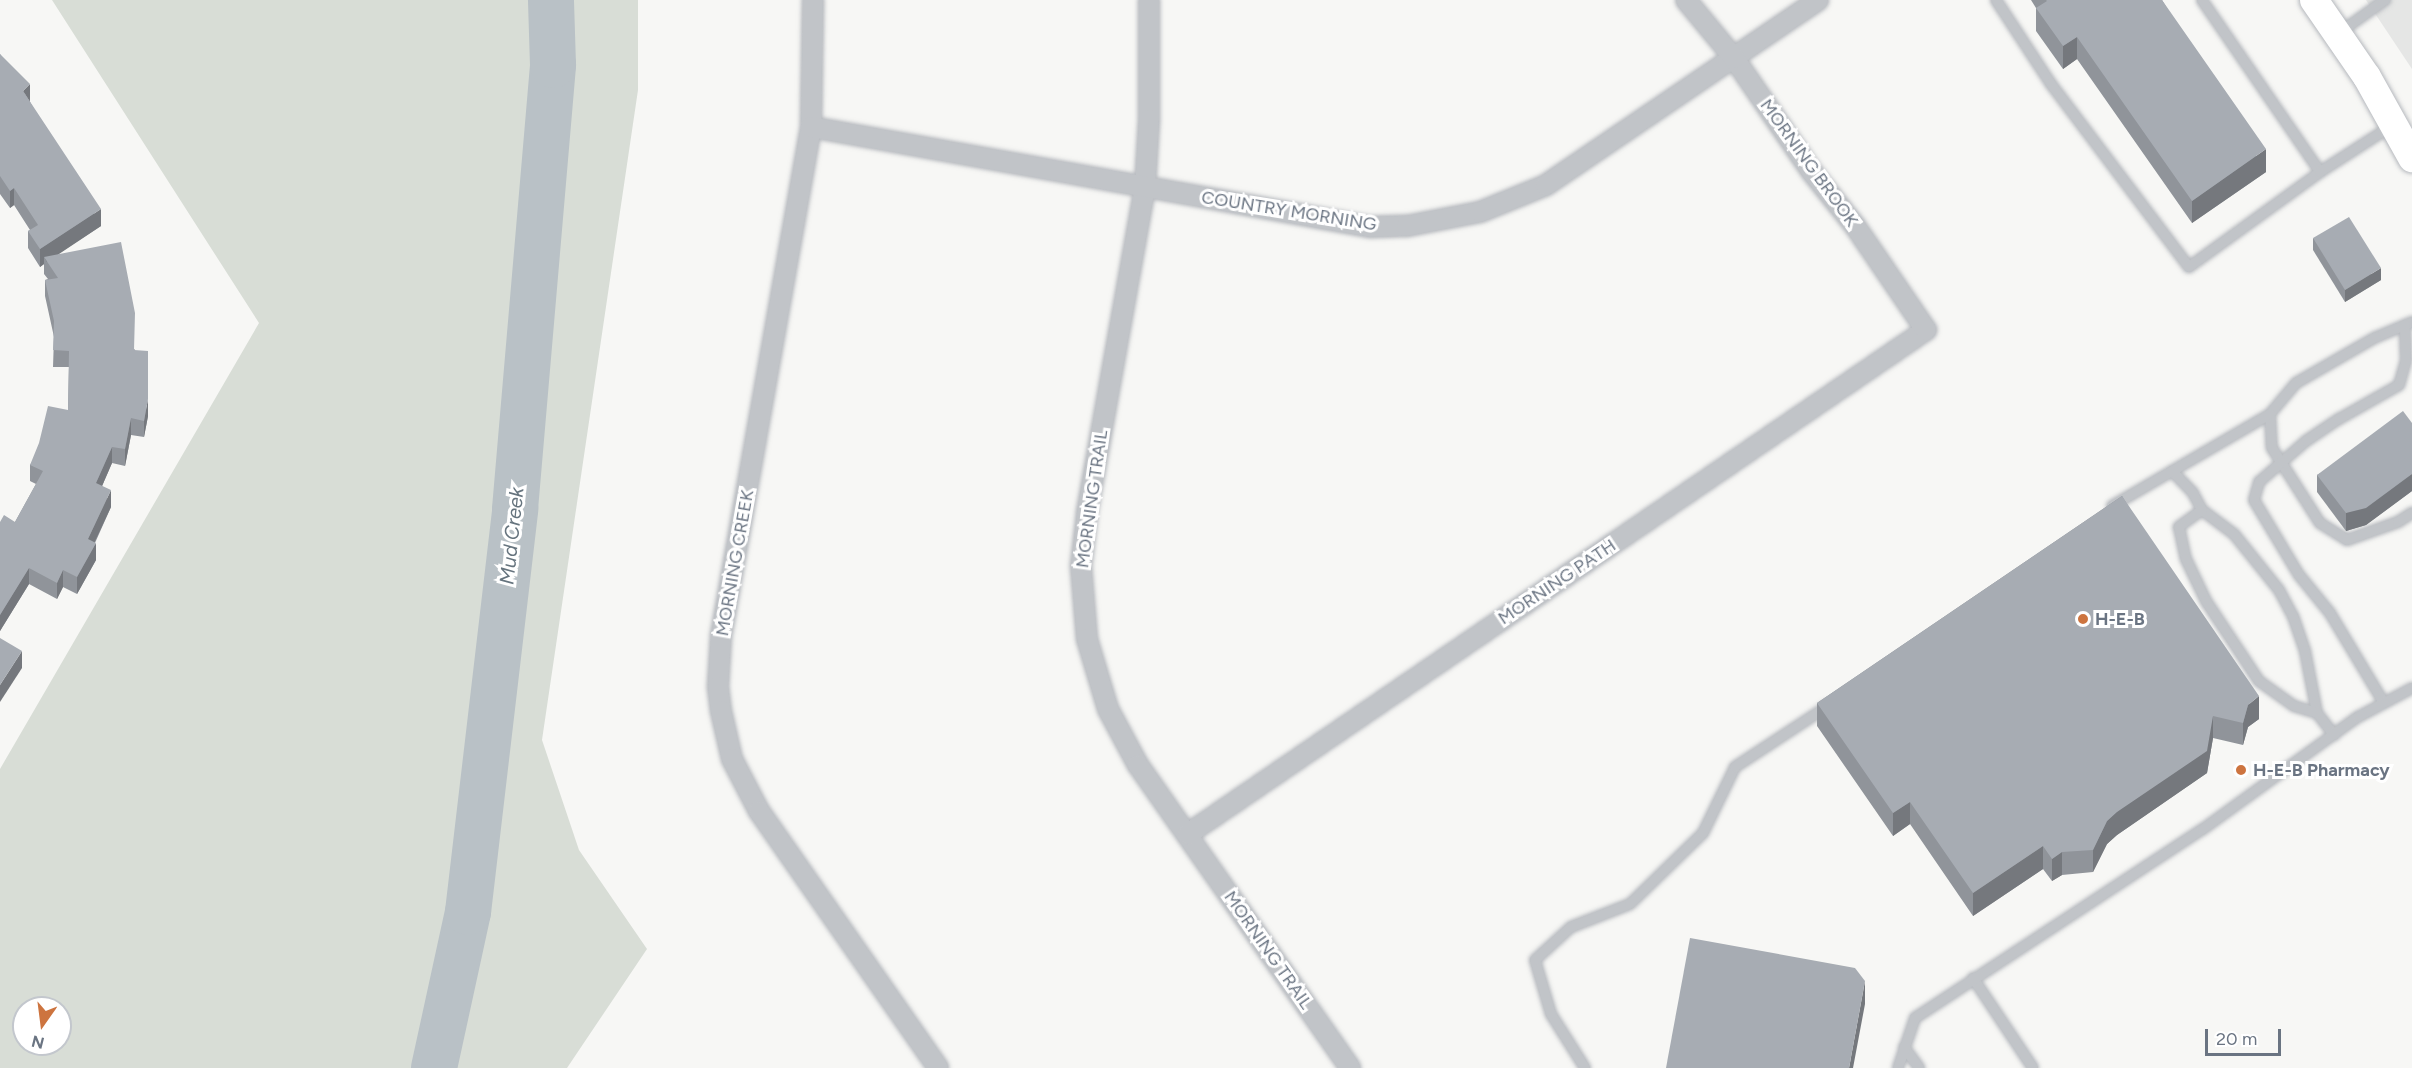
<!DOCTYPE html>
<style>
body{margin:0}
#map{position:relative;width:2412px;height:1068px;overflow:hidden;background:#f7f7f5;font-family:Figtree,sans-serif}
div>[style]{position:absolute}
.built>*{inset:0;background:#e5e6e5}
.green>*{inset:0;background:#d8ddd6}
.river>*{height:46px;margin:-23px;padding:0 23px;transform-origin:23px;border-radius:23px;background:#b9c1c6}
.roads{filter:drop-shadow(0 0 2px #b6b9be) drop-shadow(0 0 2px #b6b9be)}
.service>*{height:10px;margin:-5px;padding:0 5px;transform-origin:5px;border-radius:5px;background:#c1c4c8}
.minor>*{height:20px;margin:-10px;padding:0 10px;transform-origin:10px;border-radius:10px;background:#c1c4c8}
.secondary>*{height:28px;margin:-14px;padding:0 14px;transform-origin:14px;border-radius:14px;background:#fff}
.wall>*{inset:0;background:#90949a}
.shaded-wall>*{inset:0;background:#75787d}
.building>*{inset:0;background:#a7acb3}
.dots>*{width:16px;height:16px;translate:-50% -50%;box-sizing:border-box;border:3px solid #fff;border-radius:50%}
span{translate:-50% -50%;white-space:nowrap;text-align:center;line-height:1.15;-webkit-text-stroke:6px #fff;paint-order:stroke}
.street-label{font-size:18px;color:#6a7482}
.poi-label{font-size:18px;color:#6a7482;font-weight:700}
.left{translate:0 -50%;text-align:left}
.water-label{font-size:20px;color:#66747e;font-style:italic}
.north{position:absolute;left:12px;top:996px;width:60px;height:60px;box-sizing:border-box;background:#fff;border:2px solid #c3c7cd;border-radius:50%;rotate:194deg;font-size:16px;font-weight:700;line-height:24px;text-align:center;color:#6a7482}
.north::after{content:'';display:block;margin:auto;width:21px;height:27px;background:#cd743f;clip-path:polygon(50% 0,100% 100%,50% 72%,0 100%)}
.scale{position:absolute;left:2205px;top:1029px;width:76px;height:27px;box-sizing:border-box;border:3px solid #6a7482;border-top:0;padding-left:8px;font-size:18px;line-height:21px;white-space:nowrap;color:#6a7482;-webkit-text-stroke:4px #fff;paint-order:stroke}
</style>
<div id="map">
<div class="built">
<i style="clip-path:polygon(2366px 0,2412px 0,2412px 69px)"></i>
</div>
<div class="green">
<i style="clip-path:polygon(evenodd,52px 0,638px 0,638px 90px,542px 740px,579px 850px,647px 949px,567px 1068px,0 1068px,0 769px,259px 323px,52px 0,24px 1008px,60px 1008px,60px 1044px,24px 1044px,24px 1008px)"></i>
</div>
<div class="river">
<i style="left:434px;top:1068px;width:160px;rotate:-77.7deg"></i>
<i style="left:468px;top:912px;width:406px;rotate:-83.3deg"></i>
<i style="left:515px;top:509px;width:446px;rotate:-85.1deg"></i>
<i style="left:553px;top:65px;width:65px;rotate:-91.8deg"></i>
</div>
<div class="roads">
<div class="service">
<i style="left:1996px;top:0;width:100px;rotate:56.8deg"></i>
<i style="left:2051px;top:84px;width:229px;rotate:53deg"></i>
<i style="left:2189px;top:267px;width:162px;rotate:-35.9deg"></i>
<i style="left:2202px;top:0;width:209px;rotate:55.5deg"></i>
<i style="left:2320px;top:172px;width:87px;rotate:-32.8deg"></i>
<i style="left:2339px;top:33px;width:57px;rotate:-35.7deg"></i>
<i style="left:2412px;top:322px;width:39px;rotate:157deg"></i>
<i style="left:2376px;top:337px;width:92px;rotate:150.1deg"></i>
<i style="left:2296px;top:383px;width:40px;rotate:130deg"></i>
<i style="left:2270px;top:414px;width:34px;rotate:87deg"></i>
<i style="left:2272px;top:448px;width:89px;rotate:57.4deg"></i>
<i style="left:2320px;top:523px;width:32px;rotate:32deg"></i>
<i style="left:2347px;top:540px;width:54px;rotate:-19.4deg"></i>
<i style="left:2398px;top:522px;width:17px;rotate:-33deg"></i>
<i style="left:2172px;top:471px;width:30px;rotate:46deg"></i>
<i style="left:2193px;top:493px;width:19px;rotate:62deg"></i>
<i style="left:2202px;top:510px;width:40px;rotate:37deg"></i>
<i style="left:2234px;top:534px;width:72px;rotate:51.2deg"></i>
<i style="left:2279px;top:590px;width:30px;rotate:62deg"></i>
<i style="left:2293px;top:616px;width:37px;rotate:71deg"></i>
<i style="left:2305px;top:651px;width:63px;rotate:79deg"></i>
<i style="left:2317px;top:713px;width:28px;rotate:52deg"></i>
<i style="left:2112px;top:506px;width:183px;rotate:-30.2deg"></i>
<i style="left:2202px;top:510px;width:29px;rotate:144deg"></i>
<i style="left:2179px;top:527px;width:33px;rotate:78deg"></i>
<i style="left:2186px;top:559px;width:47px;rotate:64.5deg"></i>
<i style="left:2206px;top:601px;width:96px;rotate:56.5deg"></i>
<i style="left:2259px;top:681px;width:43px;rotate:35.5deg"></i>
<i style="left:2294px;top:706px;width:24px;rotate:17deg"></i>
<i style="left:2384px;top:703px;width:105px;rotate:-121deg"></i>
<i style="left:2330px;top:613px;width:49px;rotate:-129.2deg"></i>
<i style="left:2299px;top:575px;width:87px;rotate:-121deg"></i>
<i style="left:2254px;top:500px;width:19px;rotate:-74deg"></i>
<i style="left:2259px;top:482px;width:62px;rotate:-41.1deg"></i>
<i style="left:2306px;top:441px;width:40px;rotate:-34deg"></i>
<i style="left:2339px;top:419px;width:69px;rotate:-29.5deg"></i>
<i style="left:2399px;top:385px;width:26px;rotate:-74deg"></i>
<i style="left:2406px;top:360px;width:35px;rotate:-92deg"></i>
<i style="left:1973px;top:978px;width:108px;rotate:56.3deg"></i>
<i style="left:1904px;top:1047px;width:26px;rotate:54deg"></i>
<i style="left:1585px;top:1068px;width:64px;rotate:-122.2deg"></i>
<i style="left:1551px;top:1014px;width:56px;rotate:-106.5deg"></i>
<i style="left:1535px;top:960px;width:49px;rotate:-42.5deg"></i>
<i style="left:1571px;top:927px;width:63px;rotate:-21.3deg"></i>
<i style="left:1630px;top:904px;width:102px;rotate:-44.2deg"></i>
<i style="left:1703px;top:833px;width:73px;rotate:-64.1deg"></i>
<i style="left:1735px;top:767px;width:111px;rotate:-33.3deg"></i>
<i style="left:1898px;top:1068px;width:53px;rotate:-71.2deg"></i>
<i style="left:1915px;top:1018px;width:344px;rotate:-33.3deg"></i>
<i style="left:2203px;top:829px;width:191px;rotate:-35.9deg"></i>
<i style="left:2358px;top:717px;width:61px;rotate:-28.2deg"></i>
</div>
<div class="minor">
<i style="left:813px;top:0;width:127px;rotate:90.9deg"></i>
<i style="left:811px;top:127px;width:517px;rotate:100.03deg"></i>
<i style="left:721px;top:636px;width:51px;rotate:93.4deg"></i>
<i style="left:718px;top:687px;width:24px;rotate:83deg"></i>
<i style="left:721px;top:711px;width:49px;rotate:77.1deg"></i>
<i style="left:732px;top:759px;width:59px;rotate:62.6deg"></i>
<i style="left:759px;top:811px;width:313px;rotate:55.1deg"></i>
<i style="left:1149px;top:0;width:120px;rotate:90deg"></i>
<i style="left:1149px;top:120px;width:67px;rotate:93.4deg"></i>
<i style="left:1145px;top:187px;width:332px;rotate:100.1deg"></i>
<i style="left:1087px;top:514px;width:52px;rotate:96.6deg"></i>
<i style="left:1081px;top:566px;width:73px;rotate:85.3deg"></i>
<i style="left:1087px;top:639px;width:73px;rotate:73.3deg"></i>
<i style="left:1108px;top:709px;width:64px;rotate:61.8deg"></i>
<i style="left:1138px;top:765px;width:370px;rotate:55deg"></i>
<i style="left:811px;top:127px;width:568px;rotate:10.14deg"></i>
<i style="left:1370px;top:227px;width:37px;rotate:-2deg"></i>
<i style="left:1407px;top:226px;width:74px;rotate:-10.9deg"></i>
<i style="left:1480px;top:212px;width:71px;rotate:-22.2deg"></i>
<i style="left:1546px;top:185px;width:329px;rotate:-34.2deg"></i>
<i style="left:1188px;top:834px;width:894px;rotate:-34.33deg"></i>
<i style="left:1926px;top:330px;width:126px;rotate:-124.3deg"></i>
<i style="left:1855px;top:226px;width:69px;rotate:-128.5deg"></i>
<i style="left:1812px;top:172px;width:138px;rotate:-124.4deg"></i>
<i style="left:1734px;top:58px;width:75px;rotate:-129.6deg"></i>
</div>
<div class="secondary">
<i style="left:2314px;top:0;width:93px;rotate:55.5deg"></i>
<i style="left:2367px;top:77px;width:93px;rotate:60.9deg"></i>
</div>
</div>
<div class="wall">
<i style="clip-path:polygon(2031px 0,2162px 0,2266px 172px,2192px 223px,2077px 59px,2063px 69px,2036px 31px,2036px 8px)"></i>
<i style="clip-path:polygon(0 54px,30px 102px,101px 226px,58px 254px,135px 350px,148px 416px,144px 437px,131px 435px,125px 466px,112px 463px,102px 486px,111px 507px,95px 543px,96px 560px,77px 594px,63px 587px,57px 599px,29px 584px,0 631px,0 522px,15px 522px,36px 484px,30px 481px,30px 465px,68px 410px,69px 367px,53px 367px,54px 337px,45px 296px,45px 280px,48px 279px,44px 274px,44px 264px,40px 267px,28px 248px,28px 231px,30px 230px,14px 205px,10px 208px,0 194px)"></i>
<i style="clip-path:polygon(2313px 238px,2381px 280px,2345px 302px,2313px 250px)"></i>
<i style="clip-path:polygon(2412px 423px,2412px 491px,2366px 525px,2346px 531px,2317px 492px,2317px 475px)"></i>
<i style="clip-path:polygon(2122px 496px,2259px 719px,2248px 727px,2243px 745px,2213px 738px,2207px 773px,2117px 835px,2107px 844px,2093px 872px,2062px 875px,2052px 881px,2043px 869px,1973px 916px,1910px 824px,1893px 836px,1817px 726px,1817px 703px)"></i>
</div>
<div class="shaded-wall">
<i style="clip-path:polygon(2077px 37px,2077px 59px,2063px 69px,2063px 46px)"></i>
<i style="clip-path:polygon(30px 84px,30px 102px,23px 91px)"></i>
<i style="clip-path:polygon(2266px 149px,2266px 172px,2192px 223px,2192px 201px)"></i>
<i style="clip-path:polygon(14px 188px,14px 205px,10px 208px,10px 191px)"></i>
<i style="clip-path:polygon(101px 209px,101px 226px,47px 262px,44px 257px,44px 264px,40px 267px,40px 249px)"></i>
<i style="clip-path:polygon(2381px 268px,2381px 280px,2345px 302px,2345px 290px)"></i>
<i style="clip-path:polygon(148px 399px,148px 416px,144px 437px,144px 421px)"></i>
<i style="clip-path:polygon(131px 418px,131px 435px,125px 466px,125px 449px)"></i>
<i style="clip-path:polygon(112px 447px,112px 463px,96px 500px,96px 483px)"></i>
<i style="clip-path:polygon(2412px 474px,2412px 491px,2366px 525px,2346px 531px,2346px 513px)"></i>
<i style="clip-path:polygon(111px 490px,111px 507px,88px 556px,88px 539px)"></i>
<i style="clip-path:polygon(96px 543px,96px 560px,77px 594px,77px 577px)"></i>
<i style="clip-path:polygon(29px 568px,29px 584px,0 631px,0 615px)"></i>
<i style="clip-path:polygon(63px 570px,63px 587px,57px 599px,57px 583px)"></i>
<i style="clip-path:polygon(22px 651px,22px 668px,0 702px,0 685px)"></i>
<i style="clip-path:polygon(2259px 696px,2259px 719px,2248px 727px,2243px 745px,2243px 723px,2248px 705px)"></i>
<i style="clip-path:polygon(2213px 716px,2213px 738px,2207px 773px,2117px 835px,2107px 844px,2093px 872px,2093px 850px,2107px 821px)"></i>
<i style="clip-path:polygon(1910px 802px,1910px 824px,1893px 836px,1893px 813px)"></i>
<i style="clip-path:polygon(2043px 846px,2043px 869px,1973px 916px,1973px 893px)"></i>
<i style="clip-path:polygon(2062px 852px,2062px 875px,2052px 881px,2052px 859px)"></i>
<i style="clip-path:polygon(1865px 981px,1865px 1004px,1853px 1068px,1849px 1068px)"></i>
</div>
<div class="building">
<i style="clip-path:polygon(2046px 0,2162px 0,2266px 149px,2192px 201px,2077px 37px,2063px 46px,2036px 8px,2047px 1px)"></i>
<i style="clip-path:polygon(0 54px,30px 84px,23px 91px,101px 209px,40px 249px,28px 231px,38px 225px,14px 188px,10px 191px,0 176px)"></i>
<i style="clip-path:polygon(2349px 217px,2381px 268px,2345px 290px,2313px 238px)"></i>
<i style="clip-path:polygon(121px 242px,135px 313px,134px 350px,148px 351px,148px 399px,144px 421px,131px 418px,125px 449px,112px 447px,96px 483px,111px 490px,88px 539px,96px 543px,77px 577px,63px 570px,57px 583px,29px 568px,0 615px,0 522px,4px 515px,15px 522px,43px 471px,30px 465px,39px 443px,48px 406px,68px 410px,69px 351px,53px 350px,54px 321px,45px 280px,58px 278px,44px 257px)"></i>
<i style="clip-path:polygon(2403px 411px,2412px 423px,2412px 474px,2366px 508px,2346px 513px,2317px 475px)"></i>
<i style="clip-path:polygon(2122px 496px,2259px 696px,2248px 705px,2243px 723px,2213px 716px,2207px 751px,2117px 812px,2107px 821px,2093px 850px,2062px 852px,2052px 859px,2043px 846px,1973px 893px,1910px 802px,1893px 813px,1817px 703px)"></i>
<i style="clip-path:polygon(0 638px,22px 651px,0 685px)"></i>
<i style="clip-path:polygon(1690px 938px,1855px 968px,1865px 981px,1849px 1068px,1666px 1068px)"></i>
</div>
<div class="dots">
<i style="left:2083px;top:619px;background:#cd743f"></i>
<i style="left:2241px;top:770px;background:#cd743f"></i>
</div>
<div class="street-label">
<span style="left:1809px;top:163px;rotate:54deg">MORNING BROOK</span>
<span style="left:1289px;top:211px;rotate:9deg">COUNTRY MORNING</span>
<span style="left:1092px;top:499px;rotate:-82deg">MORNING TRAIL</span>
<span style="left:735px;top:563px;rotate:-80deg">MORNING CREEK</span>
<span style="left:1557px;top:582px;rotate:-34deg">MORNING PATH</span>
<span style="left:1268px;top:950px;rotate:55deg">MORNING TRAIL</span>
</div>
<div class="poi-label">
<span class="left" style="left:2095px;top:619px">H-E-B</span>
<span class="left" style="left:2253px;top:770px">H-E-B Pharmacy</span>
</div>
<div class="water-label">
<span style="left:512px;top:536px;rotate:-84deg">Mud Creek</span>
</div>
<div class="north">N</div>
<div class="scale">20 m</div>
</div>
